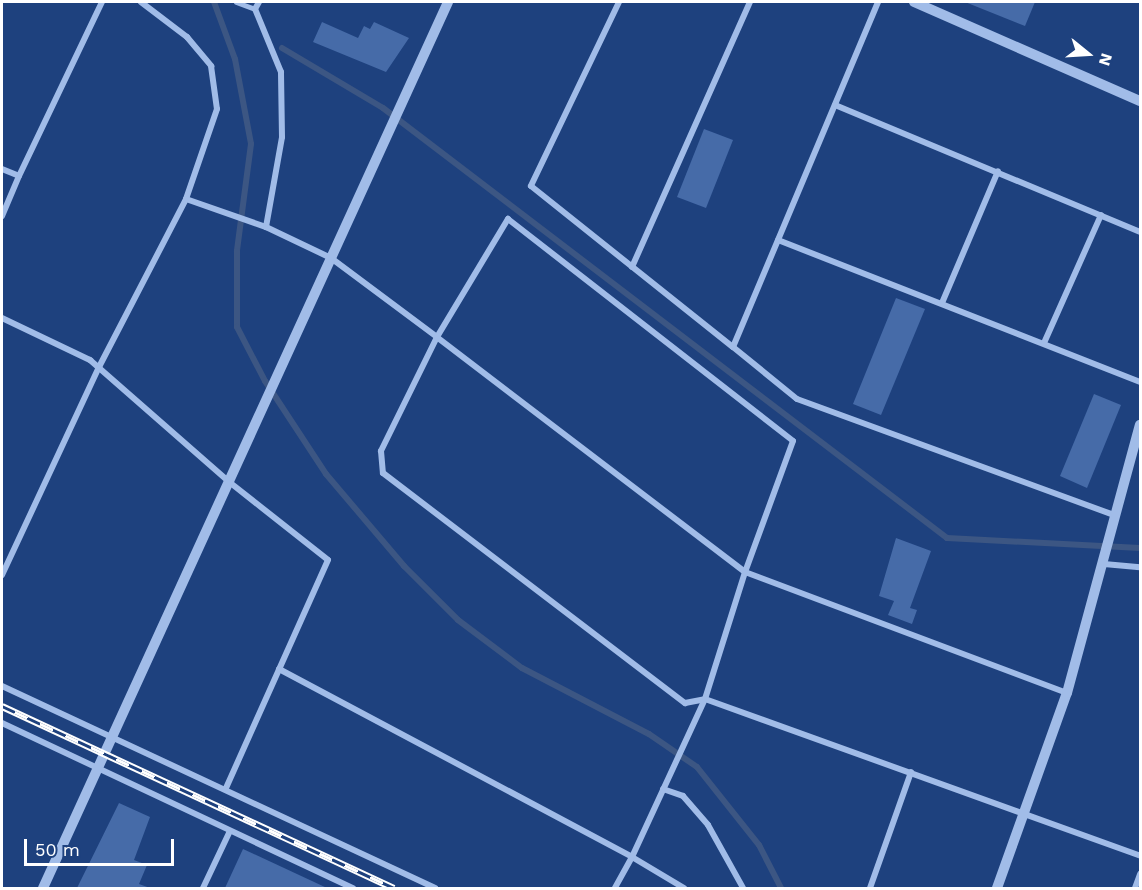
<!DOCTYPE html>
<style>
body{margin:0}
#map{position:relative;width:1142px;height:890px;overflow:hidden;background:#1e417e;font-family:"Work Sans",sans-serif}
div>[style]{position:absolute}
.stream>*{height:6px;margin:-3px;padding:0 3px;transform-origin:3px;border-radius:3px;background:#3c5683}
.building>*{inset:0;background:#466ba8}
.pedestrian>*{height:5px;margin:-2.5px;padding:0 2.5px;transform-origin:2.5px;border-radius:2.5px;background:#a1bce8}
.minor>*{height:6px;margin:-3px;padding:0 3px;transform-origin:3px;border-radius:3px;background:#a1bce8}
.tertiary>*{height:10px;margin:-5px;padding:0 5px;transform-origin:5px;border-radius:5px;background:#a1bce8}
.rail>*{height:7px;margin-top:-3.5px;transform-origin:0;background:repeating-linear-gradient(90deg,#1e417e 0 14px,#fff 0 28px);box-sizing:border-box;border-block:2px solid #fff}
span{translate:-50% -50%;white-space:nowrap;text-align:center;line-height:1.15;-webkit-text-stroke:5px #1e417e;paint-order:stroke}
.frame{position:absolute;inset:0;border:3px solid #fff;pointer-events:none}
.north{position:absolute;left:1058px;top:24px;width:60px;height:60px;-webkit-text-stroke:4px #1e417e;paint-order:stroke;rotate:108deg;font-size:16px;font-weight:700;line-height:24px;text-align:center;color:#fff}
.north::after{content:'';display:block;margin:auto;width:21px;height:27px;background:#fff;clip-path:polygon(50% 0,100% 100%,50% 72%,0 100%)}
.scale{position:absolute;left:24px;top:839px;width:150px;height:27px;box-sizing:border-box;border:3px solid #fff;border-top:0;padding-left:8px;font-size:18px;line-height:21px;white-space:nowrap;color:#fff;-webkit-text-stroke:4px #1e417e;paint-order:stroke}
</style>
<div id="map">
<div class="stream">
<i style="left:214px;top:2px;width:61px;rotate:69.8deg"></i>
<i style="left:235px;top:59px;width:86px;rotate:79.3deg"></i>
<i style="left:251px;top:144px;width:108px;rotate:97.5deg"></i>
<i style="left:237px;top:251px;width:76px;rotate:90deg"></i>
<i style="left:237px;top:327px;width:61px;rotate:62.6deg"></i>
<i style="left:265px;top:381px;width:111px;rotate:56.7deg"></i>
<i style="left:326px;top:474px;width:121px;rotate:49.7deg"></i>
<i style="left:404px;top:566px;width:76px;rotate:45deg"></i>
<i style="left:458px;top:620px;width:80px;rotate:36.9deg"></i>
<i style="left:522px;top:668px;width:143px;rotate:27.5deg"></i>
<i style="left:649px;top:734px;width:58px;rotate:34.5deg"></i>
<i style="left:697px;top:767px;width:100px;rotate:51.5deg"></i>
<i style="left:759px;top:845px;width:48px;rotate:62.9deg"></i>
<i style="left:282px;top:48px;width:117px;rotate:30.7deg"></i>
<i style="left:383px;top:108px;width:709px;rotate:37.32deg"></i>
<i style="left:947px;top:538px;width:193px;rotate:3deg"></i>
</div>
<div class="building">
<i style="clip-path:polygon(965px 2px,1035px 2px,1025px 26px)"></i>
<i style="clip-path:polygon(322px 22px,358px 38px,364px 26px,370px 29px,374px 22px,409px 38px,386px 72px,313px 42px)"></i>
<i style="clip-path:polygon(704px 129px,733px 140px,706px 208px,677px 197px)"></i>
<i style="clip-path:polygon(896px 298px,925px 309px,881px 415px,853px 404px)"></i>
<i style="clip-path:polygon(1094px 394px,1121px 405px,1087px 488px,1060px 476px)"></i>
<i style="clip-path:polygon(896px 538px,931px 551px,910px 608px,917px 610px,912px 624px,888px 615px,894px 601px,879px 596px)"></i>
<i style="clip-path:polygon(119px 803px,150px 817px,134px 860px,147px 865px,139px 884px,150px 888px,77px 888px)"></i>
<i style="clip-path:polygon(243px 849px,327px 888px,225px 888px)"></i>
</div>
<div class="pedestrian">
<i style="left:236px;top:2px;width:20px;rotate:20deg"></i>
</div>
<div class="minor">
<i style="left:141px;top:2px;width:58px;rotate:37.3deg"></i>
<i style="left:187px;top:37px;width:38px;rotate:50deg"></i>
<i style="left:211px;top:66px;width:43px;rotate:82.1deg"></i>
<i style="left:217px;top:109px;width:95px;rotate:109deg"></i>
<i style="left:186px;top:199px;width:85px;rotate:19.3deg"></i>
<i style="left:266px;top:227px;width:91px;rotate:-79.9deg"></i>
<i style="left:282px;top:137px;width:65px;rotate:-90.9deg"></i>
<i style="left:281px;top:72px;width:68px;rotate:-112.4deg"></i>
<i style="left:255px;top:9px;width:8px;rotate:-60deg"></i>
<i style="left:619px;top:2px;width:204px;rotate:115.6deg"></i>
<i style="left:531px;top:186px;width:258px;rotate:38.6deg"></i>
<i style="left:733px;top:347px;width:374px;rotate:-67.2deg"></i>
<i style="left:835px;top:105px;width:330px;rotate:22.6deg"></i>
<i style="left:2px;top:169px;width:18px;rotate:22deg"></i>
<i style="left:19px;top:176px;width:193px;rotate:-64.5deg"></i>
<i style="left:2px;top:216px;width:43px;rotate:-67deg"></i>
<i style="left:266px;top:227px;width:72px;rotate:25.5deg"></i>
<i style="left:331px;top:258px;width:132px;rotate:36.7deg"></i>
<i style="left:437px;top:337px;width:127px;rotate:116.2deg"></i>
<i style="left:381px;top:451px;width:22px;rotate:85deg"></i>
<i style="left:383px;top:473px;width:380px;rotate:37.3deg"></i>
<i style="left:685px;top:703px;width:20px;rotate:-11deg"></i>
<i style="left:705px;top:699px;width:133px;rotate:-72.5deg"></i>
<i style="left:745px;top:572px;width:387px;rotate:-142.7deg"></i>
<i style="left:437px;top:337px;width:138px;rotate:-59deg"></i>
<i style="left:508px;top:219px;width:361px;rotate:37.9deg"></i>
<i style="left:793px;top:441px;width:140px;rotate:110.1deg"></i>
<i style="left:745px;top:572px;width:344px;rotate:20.6deg"></i>
<i style="left:778px;top:240px;width:389px;rotate:21.4deg"></i>
<i style="left:632px;top:267px;width:290px;rotate:-66deg"></i>
<i style="left:942px;top:303px;width:143px;rotate:-67deg"></i>
<i style="left:2px;top:318px;width:98px;rotate:25.5deg"></i>
<i style="left:90px;top:360px;width:184px;rotate:41.2deg"></i>
<i style="left:228px;top:481px;width:127px;rotate:38.3deg"></i>
<i style="left:328px;top:560px;width:250px;rotate:114.1deg"></i>
<i style="left:1044px;top:343px;width:140px;rotate:-66deg"></i>
<i style="left:733px;top:347px;width:82px;rotate:39.1deg"></i>
<i style="left:797px;top:399px;width:338px;rotate:20.1deg"></i>
<i style="left:1104px;top:564px;width:36px;rotate:5deg"></i>
<i style="left:2px;top:575px;width:230px;rotate:-65deg"></i>
<i style="left:99px;top:367px;width:189px;rotate:-62.6deg"></i>
<i style="left:279px;top:669px;width:400px;rotate:28deg"></i>
<i style="left:632px;top:857px;width:35px;rotate:119deg"></i>
<i style="left:2px;top:686px;width:478px;rotate:25deg"></i>
<i style="left:2px;top:723px;width:388px;rotate:25.2deg"></i>
<i style="left:663px;top:789px;width:21px;rotate:19deg"></i>
<i style="left:683px;top:796px;width:38px;rotate:49deg"></i>
<i style="left:708px;top:825px;width:72px;rotate:60.9deg"></i>
<i style="left:203px;top:888px;width:63px;rotate:-64.7deg"></i>
<i style="left:684px;top:888px;width:61px;rotate:-149.2deg"></i>
<i style="left:632px;top:857px;width:174px;rotate:-65.2deg"></i>
<i style="left:705px;top:699px;width:462px;rotate:19.8deg"></i>
<i style="left:870px;top:888px;width:123px;rotate:-70.5deg"></i>
<i style="left:1135px;top:888px;width:15px;rotate:-70deg"></i>
</div>
<div class="tertiary">
<i style="left:914px;top:2px;width:247px;rotate:23.7deg"></i>
<i style="left:43px;top:888px;width:974px;rotate:-65.43deg"></i>
<i style="left:997px;top:888px;width:207px;rotate:-70.3deg"></i>
<i style="left:1067px;top:693px;width:278px;rotate:-74.8deg"></i>
</div>
<div class="rail">
<i style="left:2px;top:706px;width:432px;rotate:24.9deg"></i>
</div>
<div class="frame"></div>
<div class="north">N</div>
<div class="scale">50 m</div>
</div>
